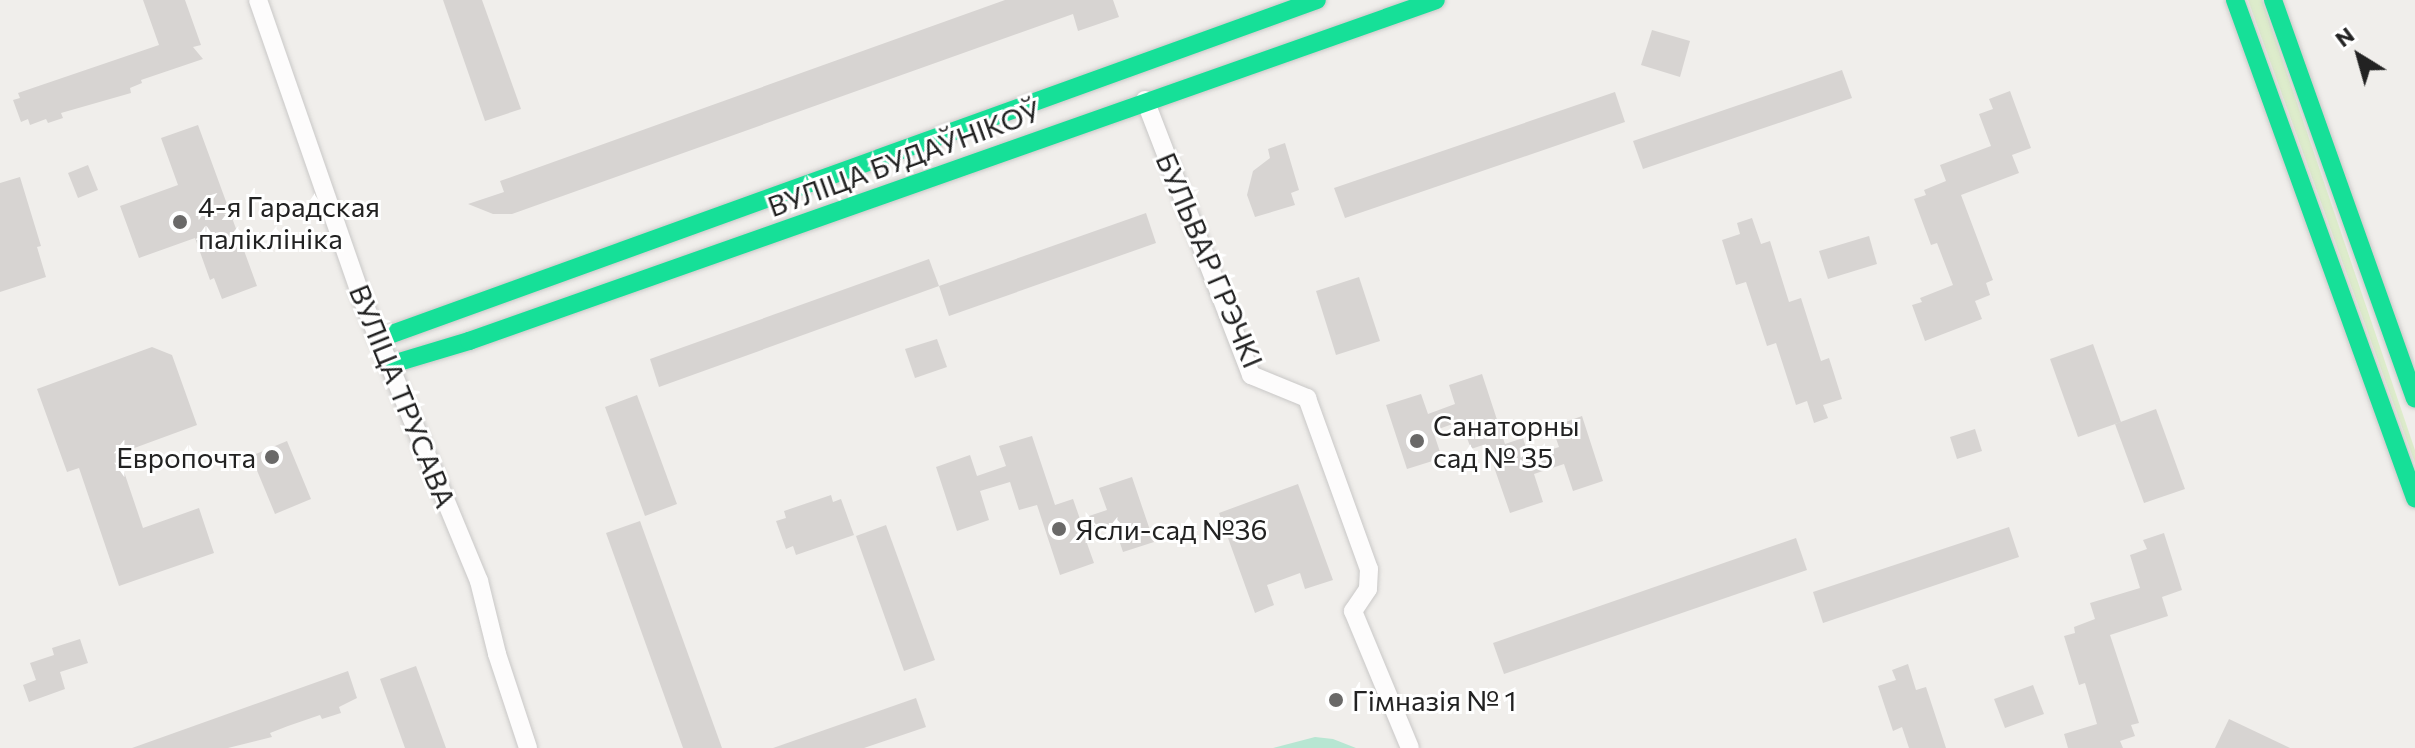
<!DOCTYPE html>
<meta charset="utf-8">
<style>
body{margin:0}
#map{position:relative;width:2415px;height:748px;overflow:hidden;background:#f0eeeb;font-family:Commissioner,sans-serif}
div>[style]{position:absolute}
.grass>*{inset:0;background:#ddeccb}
.pitch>*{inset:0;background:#b7e6d2}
.building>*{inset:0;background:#d7d4d2}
.roads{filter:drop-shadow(0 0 2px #c9c8c7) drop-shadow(0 0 2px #c9c8c7)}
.street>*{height:18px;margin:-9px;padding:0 9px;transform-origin:9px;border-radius:9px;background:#fdfcfc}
.fast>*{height:18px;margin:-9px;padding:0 9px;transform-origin:9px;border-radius:9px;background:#16e098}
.dots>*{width:22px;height:22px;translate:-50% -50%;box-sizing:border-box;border:4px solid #fff;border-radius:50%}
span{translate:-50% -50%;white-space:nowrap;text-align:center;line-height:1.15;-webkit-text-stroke:6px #fff;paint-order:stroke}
.street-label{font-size:28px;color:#222}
.poi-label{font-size:28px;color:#222}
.left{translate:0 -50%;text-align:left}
.right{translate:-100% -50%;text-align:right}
.north{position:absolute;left:2319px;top:16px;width:80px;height:80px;-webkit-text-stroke:6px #fff;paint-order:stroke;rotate:323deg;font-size:22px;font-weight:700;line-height:32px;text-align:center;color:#222}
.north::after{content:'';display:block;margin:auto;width:28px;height:36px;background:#222;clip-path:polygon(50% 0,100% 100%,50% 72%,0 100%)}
</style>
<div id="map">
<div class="grass">
<i style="clip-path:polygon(2248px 0,2262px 0,2415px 450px,2415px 463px)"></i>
</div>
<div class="pitch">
<i style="clip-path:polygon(1315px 737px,1333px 739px,1356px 748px,1273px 748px)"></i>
</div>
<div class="building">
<i style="clip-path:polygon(143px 0,185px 0,201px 45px,193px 47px,203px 59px,141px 80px,142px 83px,130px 88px,131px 93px,61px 113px,63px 118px,48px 123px,46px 119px,30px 125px,28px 119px,21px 122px,13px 100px,20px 98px,18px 93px,159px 45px)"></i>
<i style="clip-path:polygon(443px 0,482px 0,521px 109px,485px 121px)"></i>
<i style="clip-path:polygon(1005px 0,1113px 0,1119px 17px,1078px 31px,1073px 14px,512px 214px,493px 214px,468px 204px,504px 192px,500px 181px)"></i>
<i style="clip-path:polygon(1652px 30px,1690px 41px,1680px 77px,1641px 65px)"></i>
<i style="clip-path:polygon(1842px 70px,1852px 98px,1643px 169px,1633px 141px)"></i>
<i style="clip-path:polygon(2010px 91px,2031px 148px,2012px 155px,2019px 173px,1961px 195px,1993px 280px,1986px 283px,1990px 295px,1975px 301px,1982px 319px,1925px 341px,1912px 305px,1922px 302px,1920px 298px,1953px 285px,1937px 243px,1931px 245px,1914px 199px,1926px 195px,1924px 190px,1946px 181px,1940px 165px,1991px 146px,1979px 114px,1993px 109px,1989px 99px)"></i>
<i style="clip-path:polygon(1615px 92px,1625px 122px,1345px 218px,1334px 188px)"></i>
<i style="clip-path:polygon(198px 125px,257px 286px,222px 299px,214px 278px,210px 280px,195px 238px,139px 258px,120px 206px,178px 185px,161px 138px)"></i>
<i style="clip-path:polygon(1285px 143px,1299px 190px,1291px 193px,1295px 205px,1255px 217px,1247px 195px,1253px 171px,1270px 158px,1268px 149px)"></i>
<i style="clip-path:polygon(88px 165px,98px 190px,78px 198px,68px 173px)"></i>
<i style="clip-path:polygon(20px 177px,41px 246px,37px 247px,46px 277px,0 292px,0 183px)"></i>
<i style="clip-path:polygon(1146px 213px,1156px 243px,949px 316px,939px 286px)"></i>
<i style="clip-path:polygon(1752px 218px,1761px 244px,1770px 241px,1789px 302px,1801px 298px,1821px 361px,1829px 358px,1842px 399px,1823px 405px,1828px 418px,1814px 423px,1807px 401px,1796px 405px,1776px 343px,1767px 346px,1746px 282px,1736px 285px,1722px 240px,1740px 234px,1737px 223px)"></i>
<i style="clip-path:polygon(1869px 236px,1877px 264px,1828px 279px,1819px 251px)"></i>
<i style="clip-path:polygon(929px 259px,939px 286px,659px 387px,650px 359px)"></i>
<i style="clip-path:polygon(1359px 277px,1380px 341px,1336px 355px,1316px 291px)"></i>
<i style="clip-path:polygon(937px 339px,947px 367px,915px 378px,905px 349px)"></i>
<i style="clip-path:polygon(2093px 344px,2121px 422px,2078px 437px,2050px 359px)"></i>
<i style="clip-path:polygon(152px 347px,172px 355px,197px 425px,118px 454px,143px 528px,199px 508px,214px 553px,119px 586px,79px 468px,67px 472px,37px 389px)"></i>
<i style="clip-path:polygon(1482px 374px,1505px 444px,1523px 438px,1529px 457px,1559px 447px,1552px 427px,1582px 416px,1603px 481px,1573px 491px,1564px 464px,1534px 474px,1543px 502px,1510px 513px,1486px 444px,1471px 449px,1461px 421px,1433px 431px,1442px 458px,1407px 469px,1386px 405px,1421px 394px,1428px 414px,1455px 404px,1449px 385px)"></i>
<i style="clip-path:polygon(637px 395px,677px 504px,645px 516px,605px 407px)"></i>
<i style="clip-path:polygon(2156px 409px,2185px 489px,2144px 503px,2115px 424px)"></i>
<i style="clip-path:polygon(1975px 429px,1982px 451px,1957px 459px,1950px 437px)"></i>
<i style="clip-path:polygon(1032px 436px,1055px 505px,1073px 499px,1080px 519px,1107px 510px,1099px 488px,1132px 477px,1154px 542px,1123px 552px,1114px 525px,1084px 535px,1094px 563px,1060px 575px,1037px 505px,1019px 510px,1010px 482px,980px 491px,989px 520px,957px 531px,936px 467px,970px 455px,977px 476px,1006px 466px,999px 446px)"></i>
<i style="clip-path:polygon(287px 441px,311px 499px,275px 514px,251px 456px)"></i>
<i style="clip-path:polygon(1298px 484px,1333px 580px,1305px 589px,1300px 573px,1267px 585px,1274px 605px,1255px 613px,1219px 513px)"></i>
<i style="clip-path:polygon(831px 495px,833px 502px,841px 499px,854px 535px,796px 555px,793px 546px,786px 549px,776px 521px,786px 518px,784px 511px)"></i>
<i style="clip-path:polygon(640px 521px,722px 748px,683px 748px,606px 533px)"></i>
<i style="clip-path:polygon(886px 525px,935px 660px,904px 671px,856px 536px)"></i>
<i style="clip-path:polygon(2009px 527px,2019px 557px,1823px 623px,1813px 592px)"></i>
<i style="clip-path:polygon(2164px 533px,2182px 590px,2162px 597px,2168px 616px,2110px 635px,2139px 723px,2131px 725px,2135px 736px,2120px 741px,2123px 748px,2068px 748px,2064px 734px,2097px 724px,2085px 683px,2079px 685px,2064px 636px,2075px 633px,2074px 627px,2095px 619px,2090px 603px,2140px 588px,2130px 555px,2147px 549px,2143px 540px)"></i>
<i style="clip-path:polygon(1796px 538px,1807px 570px,1504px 674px,1493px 643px)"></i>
<i style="clip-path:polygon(80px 639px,88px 663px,60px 672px,65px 689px,29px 702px,23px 685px,36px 680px,30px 663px,54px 655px,52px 648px)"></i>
<i style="clip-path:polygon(1908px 664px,1916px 690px,1926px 687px,1946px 748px,1909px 748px,1902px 727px,1893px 731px,1878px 686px,1896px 680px,1892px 670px)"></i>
<i style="clip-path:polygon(416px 666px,446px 748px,405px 748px,380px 679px)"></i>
<i style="clip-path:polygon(348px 671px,357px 698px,339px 707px,341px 713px,322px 719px,320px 715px,288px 726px,270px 733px,272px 737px,228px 748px,132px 748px)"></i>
<i style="clip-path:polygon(2033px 685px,2044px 714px,2005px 728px,1994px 699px)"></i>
<i style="clip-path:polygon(916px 698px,926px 727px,864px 748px,773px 748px)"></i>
<i style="clip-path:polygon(2229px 719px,2290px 748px,2215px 748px)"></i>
</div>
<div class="roads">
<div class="street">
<i style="left:258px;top:0;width:319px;rotate:70.8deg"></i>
<i style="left:363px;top:301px;width:303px;rotate:67.5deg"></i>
<i style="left:479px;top:581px;width:75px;rotate:76.1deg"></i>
<i style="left:497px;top:654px;width:99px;rotate:71.7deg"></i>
<i style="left:1145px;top:100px;width:295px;rotate:68.9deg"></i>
<i style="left:1251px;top:375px;width:61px;rotate:22.3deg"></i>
<i style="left:1307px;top:398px;width:182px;rotate:70.1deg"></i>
<i style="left:1369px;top:569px;width:20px;rotate:93deg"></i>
<i style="left:1368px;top:589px;width:27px;rotate:124deg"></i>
<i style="left:1353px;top:611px;width:148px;rotate:67.4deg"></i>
</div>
<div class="fast">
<i style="left:2235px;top:0;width:530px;rotate:70.13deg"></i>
<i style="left:2273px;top:0;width:423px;rotate:70.4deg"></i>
<i style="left:378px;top:339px;width:998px;rotate:-19.85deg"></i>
<i style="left:389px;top:365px;width:84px;rotate:-16.7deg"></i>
<i style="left:469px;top:341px;width:1025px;rotate:-19.42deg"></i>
</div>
</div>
<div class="dots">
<i style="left:180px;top:222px;background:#6a6968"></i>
<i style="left:1417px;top:441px;background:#6a6968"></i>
<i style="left:272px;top:457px;background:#6a6968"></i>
<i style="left:1059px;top:529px;background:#6a6968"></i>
<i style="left:1336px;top:700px;background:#6a6968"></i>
</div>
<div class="street-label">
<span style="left:904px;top:158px;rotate:-20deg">ВУЛІЦА БУДАЎНІКОЎ</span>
<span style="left:1210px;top:260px;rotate:67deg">БУЛЬВАР ГРЭЧКІ</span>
<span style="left:403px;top:396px;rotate:68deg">ВУЛІЦА ТРУСАВА</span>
</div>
<div class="poi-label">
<span class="left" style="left:198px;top:222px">4-я Гарадская<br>паліклініка</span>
<span class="left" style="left:1433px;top:441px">Санаторны<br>сад № 35</span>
<span class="right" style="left:256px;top:457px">Европочта</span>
<span class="left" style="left:1075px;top:529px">Ясли-сад №36</span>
<span class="left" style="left:1352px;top:700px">Гімназія № 1</span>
</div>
<div class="north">N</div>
</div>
